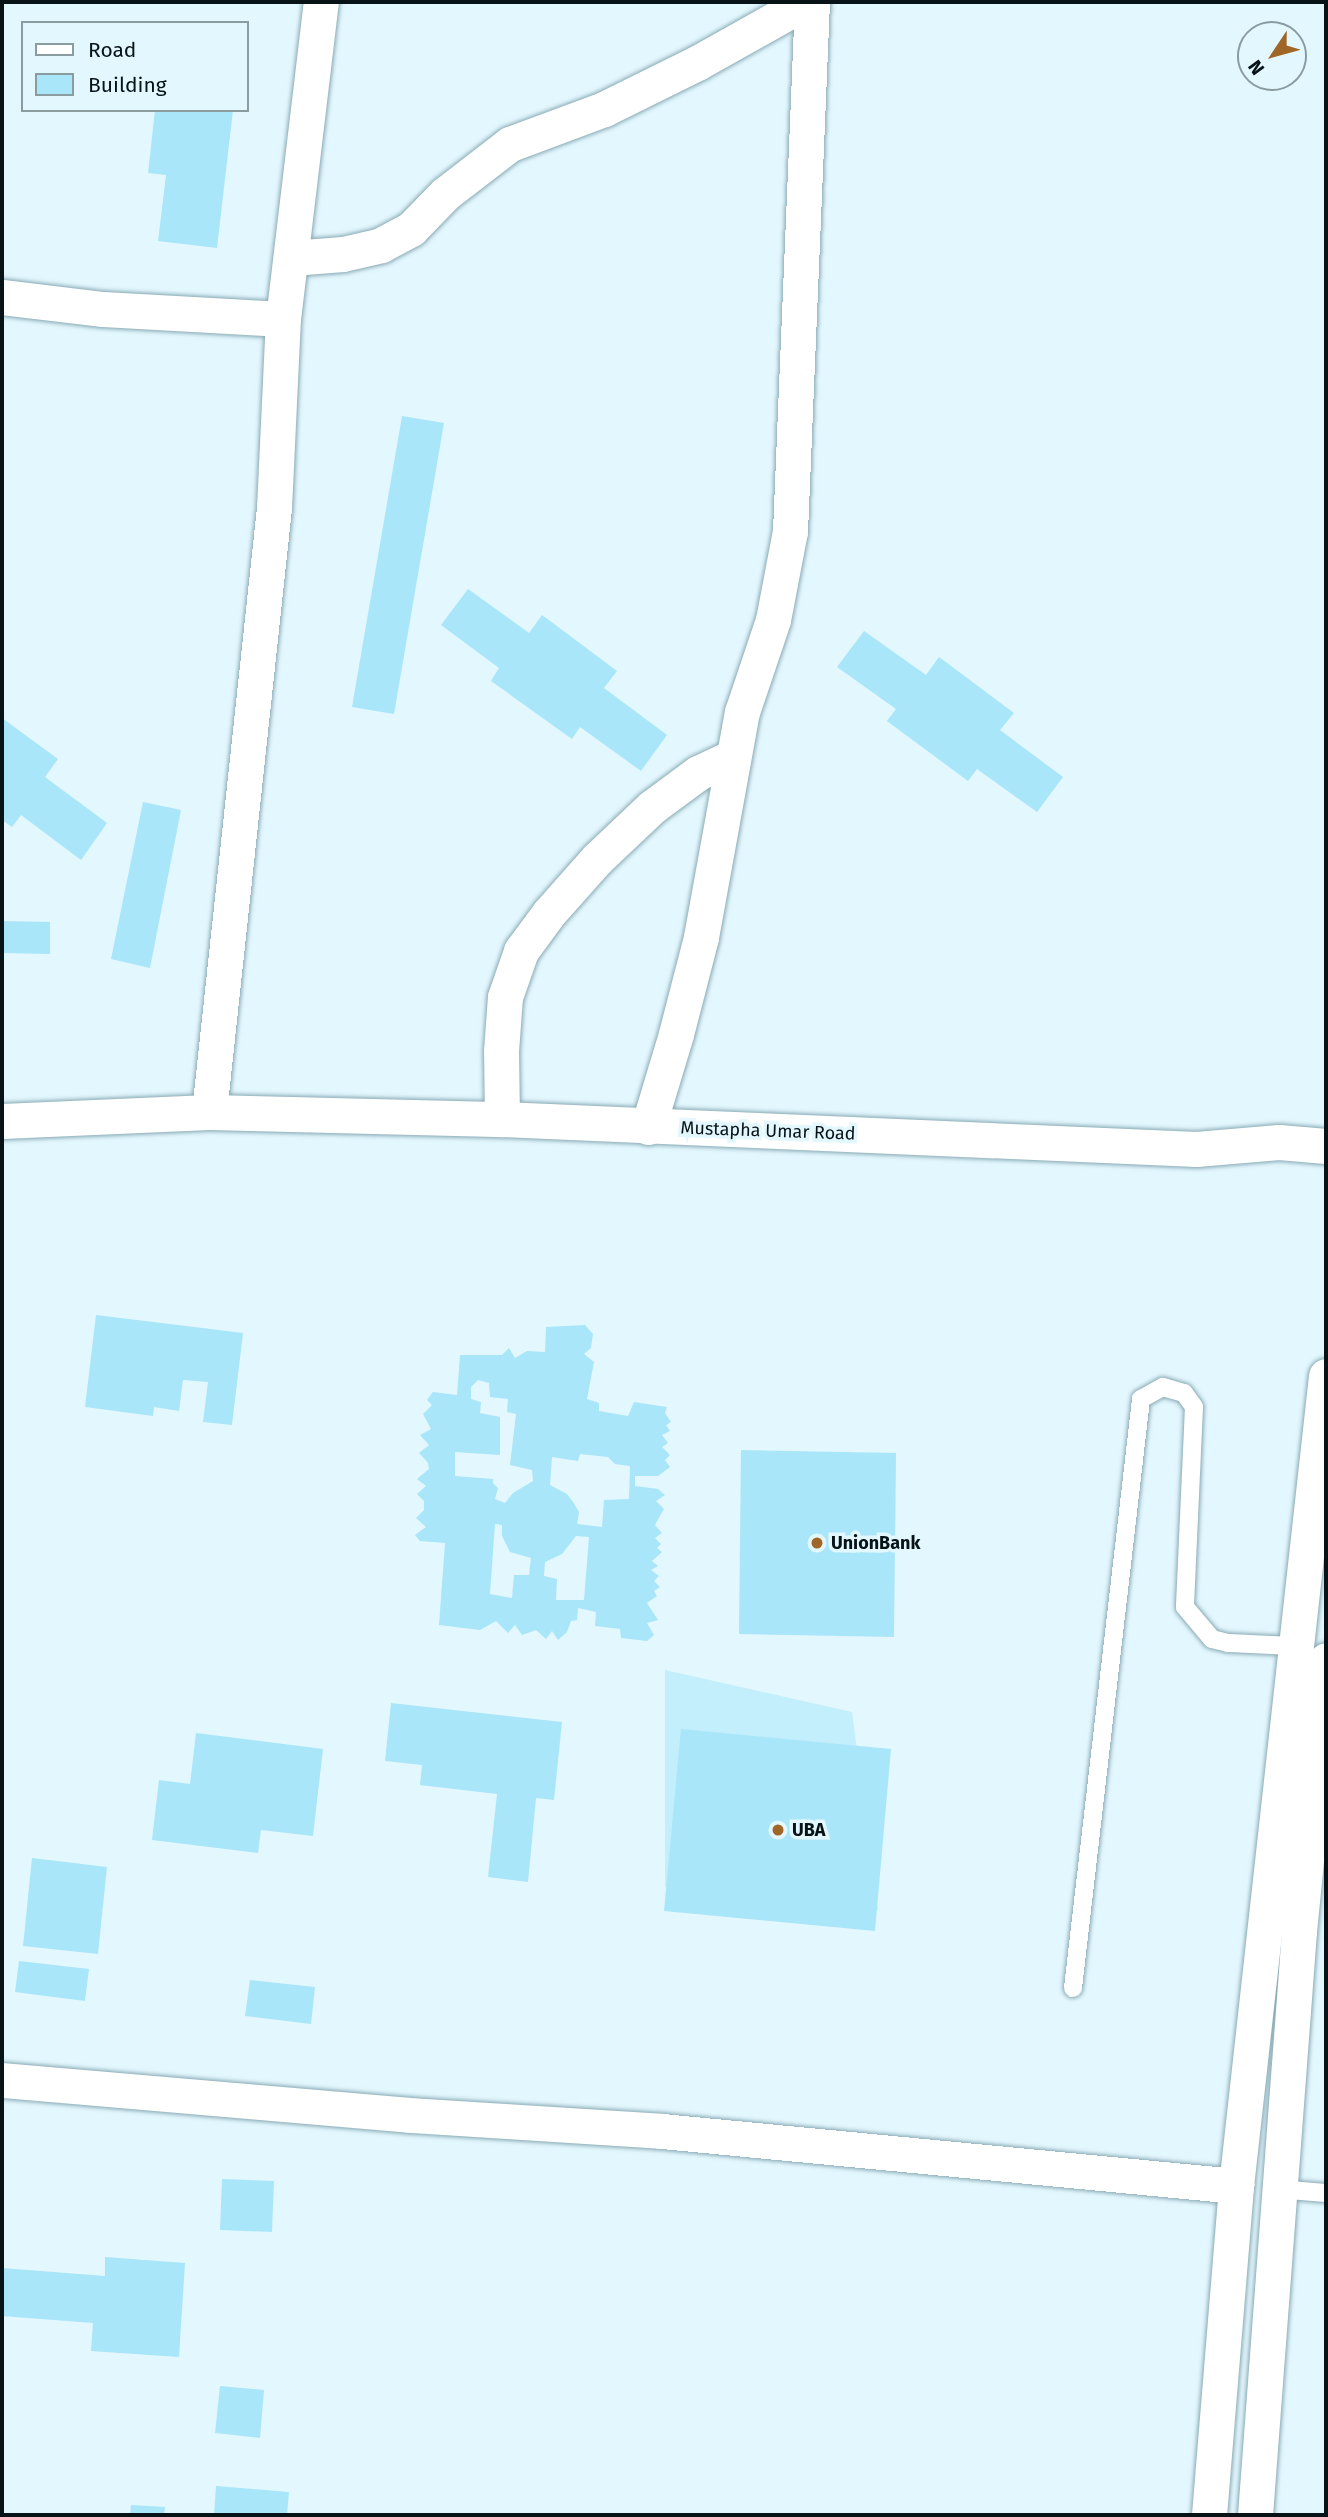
<!DOCTYPE html>
<style>
body{margin:0}
#map{position:relative;width:1328px;height:2517px;overflow:hidden;background:#e3f7fe;font-family:"Fira Sans",sans-serif}
div>[style]{position:absolute}
.built>*{inset:0;background:#c3eefc}
.building>*{inset:0;background:#a9e6f9}
.roads{filter:drop-shadow(0 0 2px #89aab4) drop-shadow(0 0 2px #89aab4)}
.service>*{height:18px;margin:-9px;padding:0 9px;transform-origin:9px;border-radius:9px;background:#fff}
.minor>*{height:35px;margin:-17.5px;padding:0 17.5px;transform-origin:17.5px;border-radius:17.5px;background:#fff}
.dots>*{width:19px;height:19px;translate:-50% -50%;box-sizing:border-box;border:4px solid #e3f7fe;border-radius:50%}
span{translate:-50% -50%;white-space:nowrap;text-align:center;line-height:1.15;-webkit-text-stroke:7px #e3f7fe;paint-order:stroke}
.street-label{font-size:18px;color:#071316}
.poi-label{font-size:18px;color:#071316;font-weight:700}
.left{translate:0 -50%;text-align:left}
.frame{position:absolute;inset:0;border:4px solid #071316;pointer-events:none}
.legend{position:absolute;left:21px;top:21px;width:228px;height:91px;box-sizing:border-box;background:#e3f7fe;border:2px solid #8b9ca1;margin:0;padding:9px 12px;list-style:none;font-size:21px;color:#071316}
.legend li{display:flex;align-items:center;gap:14px;height:35px}
.legend b{width:35px;border:2px solid #8b9ca1}
.north{position:absolute;left:1237px;top:21px;width:70px;height:70px;box-sizing:border-box;background:#e3f7fe;border:2px solid #8b9ca1;border-radius:50%;rotate:234deg;font-size:19px;font-weight:700;line-height:28px;text-align:center;color:#071316}
.north::after{content:'';display:block;margin:auto;width:24px;height:32px;background:#a06626;clip-path:polygon(50% 0,100% 100%,50% 72%,0 100%)}
</style>
<div id="map">
<div class="built">
<i style="clip-path:polygon(665px 1670px,852px 1712px,878px 1910px,665px 1887px)"></i>
</div>
<div class="building">
<i style="clip-path:polygon(155px 110px,233px 110px,217px 248px,158px 241px,166px 175px,148px 173px)"></i>
<i style="clip-path:polygon(402px 416px,444px 423px,394px 714px,352px 707px)"></i>
<i style="clip-path:polygon(468px 589px,529px 633px,542px 615px,617px 671px,604px 688px,667px 735px,641px 771px,580px 727px,572px 739px,491px 681px,499px 668px,441px 625px)"></i>
<i style="clip-path:polygon(864px 631px,926px 675px,939px 657px,1014px 713px,1000px 730px,1063px 777px,1037px 812px,977px 769px,968px 781px,887px 721px,896px 709px,837px 667px)"></i>
<i style="clip-path:polygon(2px 718px,58px 759px,45px 777px,107px 823px,81px 860px,21px 815px,12px 827px,2px 820px)"></i>
<i style="clip-path:polygon(143px 802px,181px 810px,150px 968px,111px 959px)"></i>
<i style="clip-path:polygon(2px 921px,50px 922px,50px 954px,2px 953px)"></i>
<i style="clip-path:polygon(96px 1315px,243px 1333px,232px 1425px,203px 1422px,208px 1382px,183px 1380px,179px 1411px,154px 1407px,153px 1416px,85px 1407px)"></i>
<i style="clip-path:polygon(evenodd,585px 1325px,593px 1334px,591px 1348px,584px 1354px,594px 1362px,587px 1399px,599px 1403px,599px 1411px,628px 1416px,634px 1402px,667px 1407px,665px 1413px,671px 1422px,666px 1425px,670px 1431px,662px 1435px,668px 1443px,662px 1447px,670px 1455px,665px 1460px,670px 1467px,658px 1476px,635px 1476px,635px 1486px,658px 1489px,665px 1495px,656px 1501px,664px 1509px,655px 1525px,662px 1533px,655px 1538px,661px 1544px,657px 1548px,662px 1552px,652px 1561px,658px 1566px,651px 1570px,659px 1576px,654px 1581px,660px 1587px,654px 1591px,657px 1596px,647px 1603px,658px 1620px,647px 1623px,654px 1635px,647px 1641px,621px 1638px,620px 1629px,595px 1626px,596px 1612px,578px 1608px,577px 1620px,571px 1621px,567px 1632px,558px 1640px,552px 1631px,546px 1639px,536px 1630px,522px 1635px,515px 1625px,508px 1633px,496px 1621px,480px 1630px,439px 1625px,445px 1543px,420px 1541px,415px 1535px,426px 1527px,416px 1518px,424px 1510px,424px 1501px,417px 1494px,426px 1486px,417px 1479px,429px 1469px,428px 1463px,419px 1453px,429px 1445px,420px 1435px,431px 1429px,423px 1414px,432px 1405px,427px 1400px,433px 1392px,457px 1395px,460px 1355px,502px 1355px,509px 1348px,515px 1358px,527px 1351px,545px 1352px,546px 1327px,585px 1325px,478px 1380px,489px 1383px,490px 1397px,508px 1399px,507px 1412px,516px 1414px,510px 1465px,532px 1470px,533px 1481px,513px 1493px,505px 1503px,495px 1499px,498px 1488px,493px 1483px,493px 1479px,455px 1476px,455px 1452px,500px 1455px,500px 1417px,480px 1413px,481px 1402px,471px 1399px,471px 1387px,478px 1380px,585px 1325px,580px 1454px,608px 1457px,615px 1464px,630px 1466px,629px 1499px,604px 1500px,602px 1527px,577px 1524px,579px 1512px,573px 1502px,567px 1494px,550px 1485px,552px 1457px,578px 1461px,580px 1454px,585px 1325px,495px 1524px,502px 1525px,502px 1536px,510px 1552px,531px 1558px,529px 1575px,514px 1575px,512px 1598px,490px 1594px,495px 1524px,585px 1325px,576px 1536px,589px 1537px,584px 1600px,556px 1600px,557px 1579px,544px 1576px,545px 1562px,562px 1554px,576px 1536px)"></i>
<i style="clip-path:polygon(741px 1450px,896px 1453px,894px 1637px,739px 1634px)"></i>
<i style="clip-path:polygon(391px 1703px,562px 1722px,554px 1800px,536px 1798px,528px 1882px,488px 1877px,497px 1794px,420px 1785px,422px 1765px,385px 1761px)"></i>
<i style="clip-path:polygon(681px 1729px,891px 1749px,875px 1931px,664px 1911px)"></i>
<i style="clip-path:polygon(196px 1733px,323px 1749px,313px 1836px,261px 1830px,258px 1853px,152px 1840px,159px 1780px,190px 1784px)"></i>
<i style="clip-path:polygon(32px 1858px,107px 1867px,98px 1954px,23px 1946px)"></i>
<i style="clip-path:polygon(19px 1961px,89px 1969px,85px 2001px,15px 1992px)"></i>
<i style="clip-path:polygon(250px 1980px,315px 1987px,311px 2024px,245px 2016px)"></i>
<i style="clip-path:polygon(222px 2179px,274px 2181px,272px 2232px,220px 2230px)"></i>
<i style="clip-path:polygon(105px 2257px,185px 2263px,179px 2357px,91px 2351px,93px 2323px,2px 2316px,2px 2268px,105px 2276px)"></i>
<i style="clip-path:polygon(220px 2386px,264px 2390px,260px 2438px,215px 2433px)"></i>
<i style="clip-path:polygon(216px 2486px,289px 2492px,287px 2515px,214px 2515px)"></i>
<i style="clip-path:polygon(131px 2505px,165px 2507px,164px 2515px,130px 2515px)"></i>
</div>
<div class="roads">
<div class="service">
<i style="left:1073px;top:1988px;width:593px;rotate:-83.41deg"></i>
<i style="left:1141px;top:1399px;width:25px;rotate:-29deg"></i>
<i style="left:1163px;top:1387px;width:22px;rotate:16deg"></i>
<i style="left:1184px;top:1393px;width:17px;rotate:54deg"></i>
<i style="left:1194px;top:1407px;width:200px;rotate:92.6deg"></i>
<i style="left:1185px;top:1607px;width:42px;rotate:49.8deg"></i>
<i style="left:1212px;top:1639px;width:16px;rotate:14deg"></i>
<i style="left:1228px;top:1643px;width:66px;rotate:2.6deg"></i>
<i style="left:1277px;top:2189px;width:49px;rotate:4.7deg"></i>
</div>
<div class="minor">
<i style="left:291px;top:258px;width:52px;rotate:-4.4deg"></i>
<i style="left:343px;top:254px;width:39px;rotate:-13deg"></i>
<i style="left:381px;top:245px;width:34px;rotate:-28deg"></i>
<i style="left:411px;top:229px;width:49px;rotate:-45.8deg"></i>
<i style="left:445px;top:194px;width:82px;rotate:-37.6deg"></i>
<i style="left:510px;top:144px;width:100px;rotate:-20.4deg"></i>
<i style="left:604px;top:109px;width:106px;rotate:-26.3deg"></i>
<i style="left:699px;top:62px;width:123px;rotate:-29.3deg"></i>
<i style="left:2px;top:297px;width:102px;rotate:6.8deg"></i>
<i style="left:103px;top:309px;width:180px;rotate:3.2deg"></i>
<i style="left:209px;top:1112px;width:607px;rotate:-83.86deg"></i>
<i style="left:274px;top:508px;width:189px;rotate:-87.3deg"></i>
<i style="left:283px;top:319px;width:319px;rotate:-83.2deg"></i>
<i style="left:502px;top:1119px;width:68px;rotate:-90.8deg"></i>
<i style="left:501px;top:1051px;width:54px;rotate:-85.8deg"></i>
<i style="left:505px;top:997px;width:49px;rotate:-70.8deg"></i>
<i style="left:521px;top:951px;width:47px;rotate:-53.6deg"></i>
<i style="left:549px;top:913px;width:72px;rotate:-48.4deg"></i>
<i style="left:597px;top:859px;width:76px;rotate:-43.4deg"></i>
<i style="left:652px;top:807px;width:57px;rotate:-36.5deg"></i>
<i style="left:698px;top:773px;width:38px;rotate:-25deg"></i>
<i style="left:2px;top:1121px;width:207px;rotate:-2.5deg"></i>
<i style="left:209px;top:1112px;width:293px;rotate:1.4deg"></i>
<i style="left:502px;top:1119px;width:695px;rotate:2.48deg"></i>
<i style="left:1196px;top:1149px;width:83px;rotate:-4.8deg"></i>
<i style="left:1279px;top:1142px;width:47px;rotate:4.9deg"></i>
<i style="left:648px;top:1127px;width:97px;rotate:-73.2deg"></i>
<i style="left:676px;top:1034px;width:100px;rotate:-75.5deg"></i>
<i style="left:701px;top:937px;width:229px;rotate:-79.7deg"></i>
<i style="left:742px;top:712px;width:97px;rotate:-71.4deg"></i>
<i style="left:773px;top:620px;width:91px;rotate:-79.2deg"></i>
<i style="left:790px;top:531px;width:529px;rotate:-87.62deg"></i>
<i style="left:2px;top:2080px;width:409px;rotate:4.9deg"></i>
<i style="left:410px;top:2115px;width:253px;rotate:3.6deg"></i>
<i style="left:662px;top:2131px;width:577px;rotate:5.47deg"></i>
<i style="left:1209px;top:2515px;width:330px;rotate:-85.3deg"></i>
<i style="left:1236px;top:2186px;width:815px;rotate:-83.66deg"></i>
<i style="left:1255px;top:2515px;width:586px;rotate:-85.69deg"></i>
<i style="left:1299px;top:1931px;width:272px;rotate:-84.3deg"></i>
</div>
</div>
<div class="dots">
<i style="left:817px;top:1543px;background:#a06626"></i>
<i style="left:778px;top:1830px;background:#a06626"></i>
</div>
<div class="street-label">
<span style="left:768px;top:1131px;rotate:2deg">Mustapha Umar Road</span>
</div>
<div class="poi-label">
<span class="left" style="left:831px;top:1543px">UnionBank</span>
<span class="left" style="left:792px;top:1830px">UBA</span>
</div>
<div class="frame"></div>
<ul class="legend">
<li><b style="height:9px;background:#fff"></b>Road</li>
<li><b style="height:19px;background:#a9e6f9"></b>Building</li>
</ul>
<div class="north">N</div>
</div>
